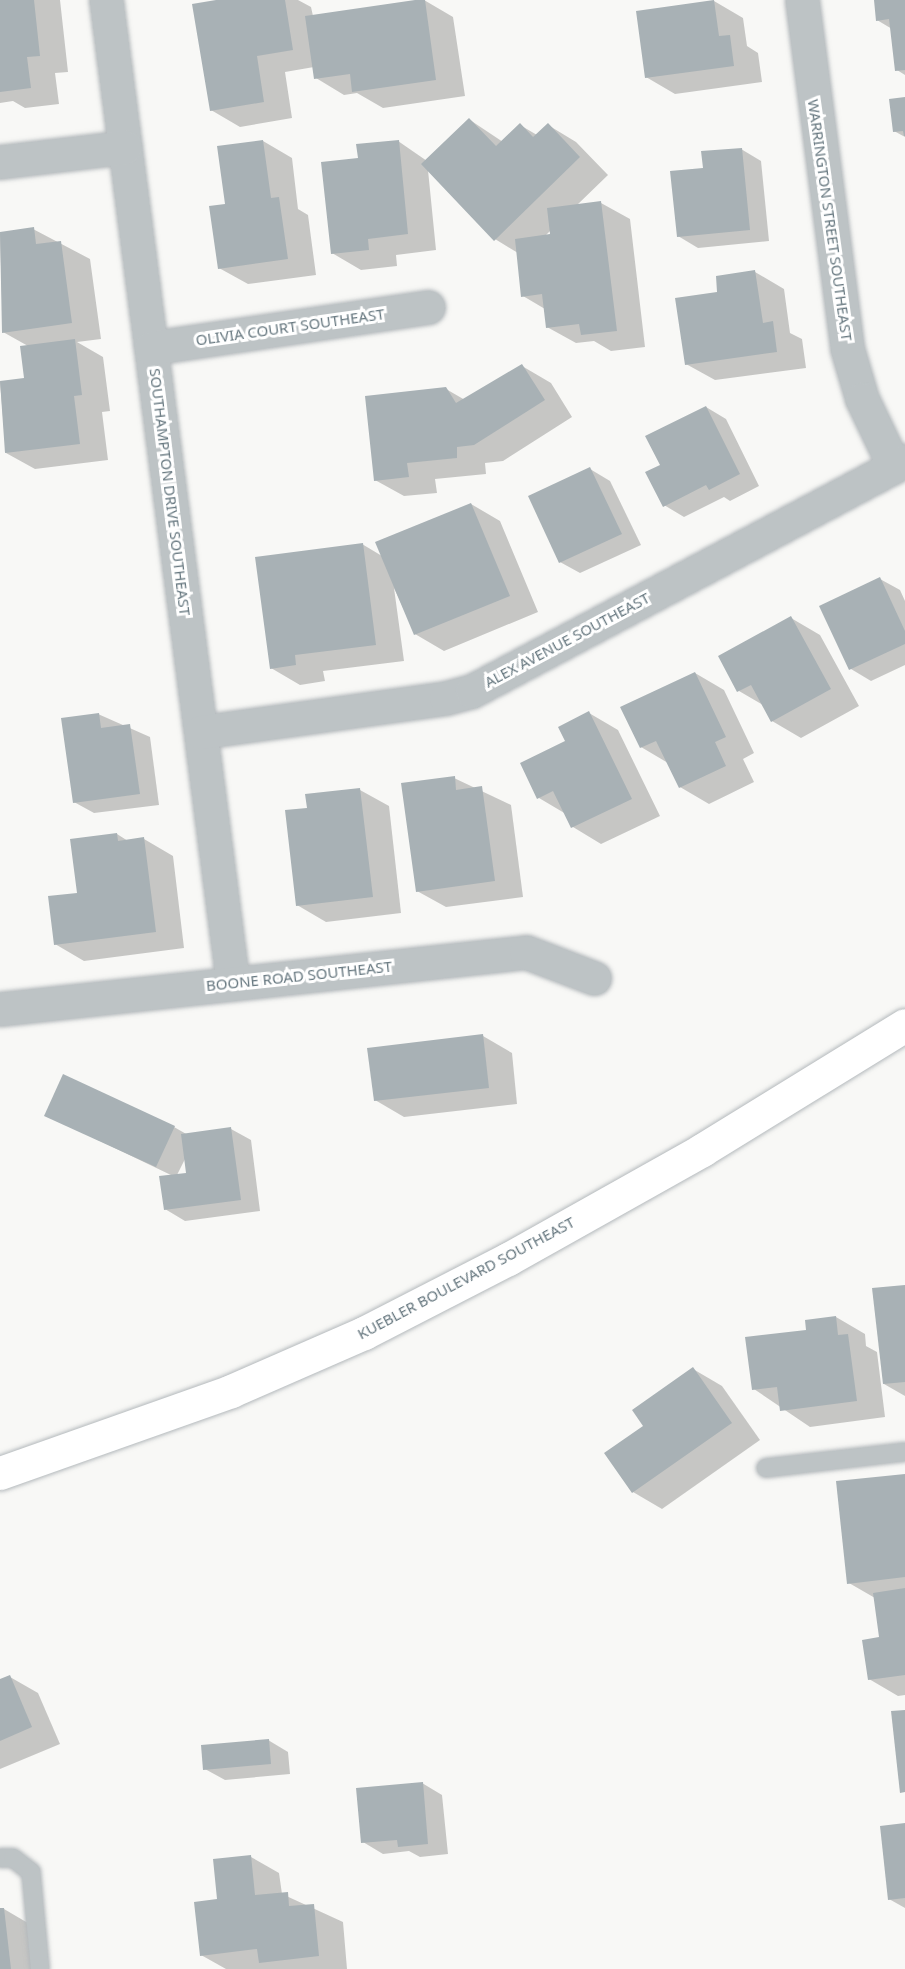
<!DOCTYPE html>
<style>
body{margin:0}
#map{position:relative;width:905px;height:1969px;overflow:hidden;background:#f8f8f6;font-family:"Noto Sans",sans-serif}
div>[style]{position:absolute}
.shadow>*{inset:0;background:#0003}
.building>*{inset:0;background:#a8b1b5}
.roads{filter:drop-shadow(0 0 2px #b4b9bc) drop-shadow(0 0 2px #b4b9bc)}
.lane>*{height:18px;margin:-9px;padding:0 9px;transform-origin:9px;border-radius:9px;background:#bdc3c5}
.street>*{height:33px;margin:-16.5px;padding:0 16.5px;transform-origin:16.5px;border-radius:16.5px;background:#bdc3c5}
.primary>*{height:33px;margin:-16.5px;padding:0 16.5px;transform-origin:16.5px;border-radius:16.5px;background:#fff}
span{translate:-50% -50%;white-space:nowrap;text-align:center;line-height:1.15;-webkit-text-stroke:6px #fff;paint-order:stroke}
.street-label{font-size:15px;color:#66777f}
</style>
<div id="map">
<div class="shadow">
<i style="clip-path:polygon(0 0,60px 0,68px 72px,55px 73px,59px 104px,25px 108px,13px 101px,0 103px)"></i>
<i style="clip-path:polygon(226px 0,298px 0,311px 7px,313px 16px,424px 0,453px 17px,465px 96px,383px 108px,357px 93px,344px 95px,316px 78px,314px 67px,285px 72px,292px 118px,240px 127px,211px 110px)"></i>
<i style="clip-path:polygon(875px 0,905px 0,905px 75px,897px 70px,892px 29px,877px 20px)"></i>
<i style="clip-path:polygon(714px 1px,743px 18px,747px 46px,758px 53px,762px 82px,675px 94px,646px 77px)"></i>
<i style="clip-path:polygon(905px 98px,905px 137px,894px 131px)"></i>
<i style="clip-path:polygon(evenodd,470px 120px,503px 142px,520px 125px,537px 135px,548px 125px,576px 142px,608px 175px,576px 206px,601px 203px,630px 219px,645px 347px,611px 351px,594px 341px,576px 343px,547px 327px,545px 309px,523px 296px,518px 253px,495px 239px,428px 170px,436px 250px,396px 255px,397px 266px,361px 270px,332px 253px,360px 159px,398px 141px,427px 161px,470px 120px,551px 230px,551px 236px,544px 237px,551px 230px)"></i>
<i style="clip-path:polygon(263px 141px,292px 158px,298px 209px,308px 215px,316px 275px,248px 284px,219px 268px,227px 205px)"></i>
<i style="clip-path:polygon(741px 149px,761px 161px,769px 241px,698px 248px,678px 236px,704px 170px)"></i>
<i style="clip-path:polygon(33px 229px,90px 259px,101px 339px,77px 342px,103px 357px,110px 411px,102px 412px,108px 460px,35px 469px,6px 453px,0 382px,26px 379px,28px 346px,3px 332px,0 234px)"></i>
<i style="clip-path:polygon(755px 272px,784px 289px,790px 333px,802px 339px,806px 368px,715px 380px,686px 364px,719px 293px)"></i>
<i style="clip-path:polygon(522px 366px,551px 383px,572px 417px,503px 461px,485px 463px,486px 474px,435px 479px,437px 493px,404px 496px,375px 480px,446px 389px,465px 400px)"></i>
<i style="clip-path:polygon(706px 407px,726px 419px,759px 486px,730px 501px,724px 497px,684px 517px,664px 505px,662px 465px)"></i>
<i style="clip-path:polygon(590px 469px,610px 481px,641px 545px,580px 573px,560px 562px)"></i>
<i style="clip-path:polygon(471px 504px,500px 521px,538px 612px,444px 651px,415px 634px,394px 588px,404px 661px,323px 671px,325px 681px,300px 685px,271px 668px,362px 544px,382px 556px)"></i>
<i style="clip-path:polygon(880px 579px,900px 590px,905px 601px,905px 665px,871px 681px,851px 669px,821px 607px)"></i>
<i style="clip-path:polygon(791px 618px,820px 635px,859px 706px,801px 738px,772px 721px,763px 705px,739px 691px)"></i>
<i style="clip-path:polygon(695px 673px,724px 690px,754px 753px,743px 759px,754px 782px,709px 804px,680px 787px,668px 763px,641px 747px,622px 708px)"></i>
<i style="clip-path:polygon(589px 713px,618px 730px,660px 816px,601px 844px,573px 827px,566px 814px,539px 798px,567px 742px)"></i>
<i style="clip-path:polygon(98px 714px,150px 737px,159px 805px,94px 813px,74px 802px)"></i>
<i style="clip-path:polygon(454px 778px,511px 805px,523px 897px,446px 907px,417px 891px)"></i>
<i style="clip-path:polygon(360px 790px,389px 806px,401px 913px,326px 922px,297px 905px,308px 809px)"></i>
<i style="clip-path:polygon(117px 834px,128px 841px,144px 839px,173px 856px,184px 948px,84px 961px,55px 944px,79px 894px)"></i>
<i style="clip-path:polygon(483px 1036px,512px 1053px,517px 1104px,404px 1117px,375px 1100px)"></i>
<i style="clip-path:polygon(evenodd,46px 1115px,174px 1127px,188px 1135px,231px 1129px,251px 1140px,260px 1211px,185px 1221px,165px 1209px,173px 1176px,46px 1115px,186px 1157px,188px 1174px,177px 1175px,186px 1157px)"></i>
<i style="clip-path:polygon(905px 1286px,905px 1396px,884px 1384px)"></i>
<i style="clip-path:polygon(836px 1317px,865px 1334px,866px 1346px,877px 1352px,885px 1417px,810px 1427px,754px 1389px,808px 1331px)"></i>
<i style="clip-path:polygon(693px 1369px,722px 1386px,760px 1440px,662px 1509px,633px 1492px,645px 1426px)"></i>
<i style="clip-path:polygon(905px 1475px,905px 1695px,898px 1696px,869px 1679px,881px 1638px,875px 1598px,849px 1583px)"></i>
<i style="clip-path:polygon(10px 1677px,38px 1693px,60px 1744px,0 1769px,0 1680px)"></i>
<i style="clip-path:polygon(268px 1740px,288px 1752px,290px 1774px,225px 1780px,205px 1769px)"></i>
<i style="clip-path:polygon(422px 1783px,442px 1795px,448px 1854px,420px 1857px,409px 1851px,383px 1854px,363px 1842px)"></i>
<i style="clip-path:polygon(905px 1824px,905px 1908px,889px 1899px)"></i>
<i style="clip-path:polygon(251px 1857px,279px 1873px,282px 1894px,343px 1922px,347px 1969px,226px 1969px,201px 1955px)"></i>
<i style="clip-path:polygon(4px 1909px,33px 1926px,38px 1969px,0 1969px,0 1910px)"></i>
</div>
<div class="building">
<i style="clip-path:polygon(0 0,34px 0,40px 56px,27px 57px,31px 88px,0 92px)"></i>
<i style="clip-path:polygon(216px 0,285px 0,293px 50px,257px 56px,264px 102px,210px 111px,192px 4px)"></i>
<i style="clip-path:polygon(415px 0,425px 0,436px 80px,352px 92px,350px 74px,314px 79px,305px 16px)"></i>
<i style="clip-path:polygon(714px 0,719px 36px,730px 35px,734px 66px,645px 78px,636px 11px)"></i>
<i style="clip-path:polygon(874px 0,905px 0,905px 70px,895px 71px,889px 19px,876px 21px)"></i>
<i style="clip-path:polygon(905px 97px,905px 136px,904px 136px,903px 131px,893px 132px,889px 99px)"></i>
<i style="clip-path:polygon(469px 118px,496px 146px,520px 123px,533px 137px,548px 123px,580px 157px,494px 241px,421px 164px)"></i>
<i style="clip-path:polygon(263px 140px,271px 198px,279px 197px,288px 259px,218px 269px,209px 206px,225px 204px,217px 146px)"></i>
<i style="clip-path:polygon(399px 140px,408px 234px,368px 239px,369px 250px,331px 254px,321px 162px,358px 158px,356px 144px)"></i>
<i style="clip-path:polygon(742px 148px,750px 230px,677px 237px,670px 171px,703px 168px,701px 151px)"></i>
<i style="clip-path:polygon(601px 201px,617px 331px,581px 335px,579px 324px,546px 328px,542px 294px,521px 297px,515px 239px,550px 234px,547px 208px)"></i>
<i style="clip-path:polygon(34px 227px,36px 244px,61px 241px,72px 323px,2px 333px,0 232px)"></i>
<i style="clip-path:polygon(755px 270px,763px 323px,773px 321px,777px 352px,685px 365px,675px 298px,717px 292px,716px 276px)"></i>
<i style="clip-path:polygon(75px 339px,82px 395px,74px 396px,80px 444px,5px 453px,0 381px,24px 378px,20px 346px)"></i>
<i style="clip-path:polygon(522px 364px,545px 400px,474px 445px,457px 447px,457px 458px,407px 463px,409px 477px,374px 481px,365px 396px,446px 387px,456px 403px)"></i>
<i style="clip-path:polygon(706px 406px,740px 474px,709px 490px,706px 485px,663px 507px,645px 472px,660px 465px,645px 436px)"></i>
<i style="clip-path:polygon(590px 467px,622px 534px,559px 563px,528px 496px)"></i>
<i style="clip-path:polygon(471px 503px,510px 596px,414px 635px,375px 542px)"></i>
<i style="clip-path:polygon(363px 543px,376px 645px,295px 655px,296px 665px,270px 669px,255px 557px)"></i>
<i style="clip-path:polygon(880px 577px,905px 631px,905px 644px,849px 670px,819px 606px)"></i>
<i style="clip-path:polygon(791px 616px,831px 689px,771px 722px,751px 685px,737px 692px,718px 656px)"></i>
<i style="clip-path:polygon(695px 672px,726px 737px,715px 742px,726px 766px,679px 788px,656px 741px,640px 748px,620px 707px)"></i>
<i style="clip-path:polygon(589px 711px,632px 799px,571px 828px,553px 791px,537px 799px,520px 763px,565px 741px,558px 727px)"></i>
<i style="clip-path:polygon(99px 713px,101px 728px,130px 724px,140px 794px,73px 803px,61px 718px)"></i>
<i style="clip-path:polygon(455px 776px,456px 790px,482px 786px,495px 881px,416px 892px,401px 783px)"></i>
<i style="clip-path:polygon(360px 788px,373px 897px,296px 906px,285px 810px,307px 808px,305px 794px)"></i>
<i style="clip-path:polygon(117px 833px,118px 841px,144px 837px,156px 932px,54px 945px,48px 896px,77px 893px,70px 839px)"></i>
<i style="clip-path:polygon(483px 1034px,489px 1088px,374px 1101px,367px 1048px)"></i>
<i style="clip-path:polygon(63px 1074px,175px 1126px,156px 1167px,44px 1116px)"></i>
<i style="clip-path:polygon(231px 1127px,241px 1200px,164px 1210px,159px 1176px,186px 1173px,181px 1134px)"></i>
<i style="clip-path:polygon(905px 1285px,905px 1382px,883px 1384px,872px 1288px)"></i>
<i style="clip-path:polygon(836px 1316px,838px 1335px,848px 1334px,857px 1401px,780px 1411px,777px 1387px,752px 1390px,745px 1337px,806px 1330px,805px 1320px)"></i>
<i style="clip-path:polygon(693px 1367px,732px 1423px,632px 1493px,604px 1453px,643px 1426px,632px 1410px)"></i>
<i style="clip-path:polygon(905px 1474px,905px 1577px,847px 1584px,836px 1481px)"></i>
<i style="clip-path:polygon(905px 1588px,905px 1675px,868px 1680px,862px 1640px,879px 1637px,873px 1593px)"></i>
<i style="clip-path:polygon(10px 1675px,32px 1727px,0 1741px,0 1679px)"></i>
<i style="clip-path:polygon(905px 1710px,905px 1792px,900px 1793px,891px 1711px)"></i>
<i style="clip-path:polygon(269px 1739px,271px 1764px,203px 1770px,201px 1745px)"></i>
<i style="clip-path:polygon(423px 1782px,428px 1844px,398px 1847px,397px 1840px,361px 1843px,356px 1788px)"></i>
<i style="clip-path:polygon(905px 1823px,905px 1898px,888px 1900px,880px 1826px)"></i>
<i style="clip-path:polygon(251px 1855px,255px 1895px,288px 1892px,289px 1906px,314px 1904px,319px 1956px,259px 1963px,257px 1949px,200px 1956px,194px 1902px,217px 1899px,213px 1859px)"></i>
<i style="clip-path:polygon(0 1908px,4px 1908px,11px 1969px,0 1969px)"></i>
</div>
<div class="roads">
<div class="lane">
<i style="left:766px;top:1468px;width:140px;rotate:-6.6deg"></i>
<i style="left:0;top:1858px;width:13px"></i>
<i style="left:13px;top:1858px;width:23px;rotate:38deg"></i>
<i style="left:31px;top:1872px;width:97px;rotate:84.7deg"></i>
</div>
<div class="street">
<i style="left:106px;top:0;width:992px;rotate:82.65deg"></i>
<i style="left:802px;top:0;width:351px;rotate:82.6deg"></i>
<i style="left:847px;top:348px;width:53px;rotate:73.6deg"></i>
<i style="left:862px;top:399px;width:74px;rotate:64.5deg"></i>
<i style="left:0;top:162px;width:126px;rotate:-6.8deg"></i>
<i style="left:151px;top:348px;width:280px;rotate:-8.4deg"></i>
<i style="left:201px;top:732px;width:247px;rotate:-7.9deg"></i>
<i style="left:446px;top:698px;width:27px;rotate:-15deg"></i>
<i style="left:472px;top:691px;width:490px;rotate:-28deg"></i>
<i style="left:0;top:1009px;width:529px;rotate:-6.18deg"></i>
<i style="left:526px;top:952px;width:73px;rotate:20.9deg"></i>
</div>
<div class="primary">
<i style="left:0;top:1473px;width:245px;rotate:-19.5deg"></i>
<i style="left:231px;top:1391px;width:145px;rotate:-23.6deg"></i>
<i style="left:364px;top:1333px;width:162px;rotate:-27.2deg"></i>
<i style="left:508px;top:1259px;width:223px;rotate:-29.3deg"></i>
<i style="left:702px;top:1150px;width:238px;rotate:-31.6deg"></i>
</div>
</div>
<div class="street-label">
<span style="left:830px;top:220px;rotate:82deg">WARRINGTON STREET SOUTHEAST</span>
<span style="left:290px;top:327px;rotate:-8deg">OLIVIA COURT SOUTHEAST</span>
<span style="left:170px;top:492px;rotate:83deg">SOUTHAMPTON DRIVE SOUTHEAST</span>
<span style="left:567px;top:640px;rotate:-28deg">ALEX AVENUE SOUTHEAST</span>
<span style="left:299px;top:976px;rotate:-6deg">BOONE ROAD SOUTHEAST</span>
<span style="left:466px;top:1278px;rotate:-28deg">KUEBLER BOULEVARD SOUTHEAST</span>
</div>
</div>
